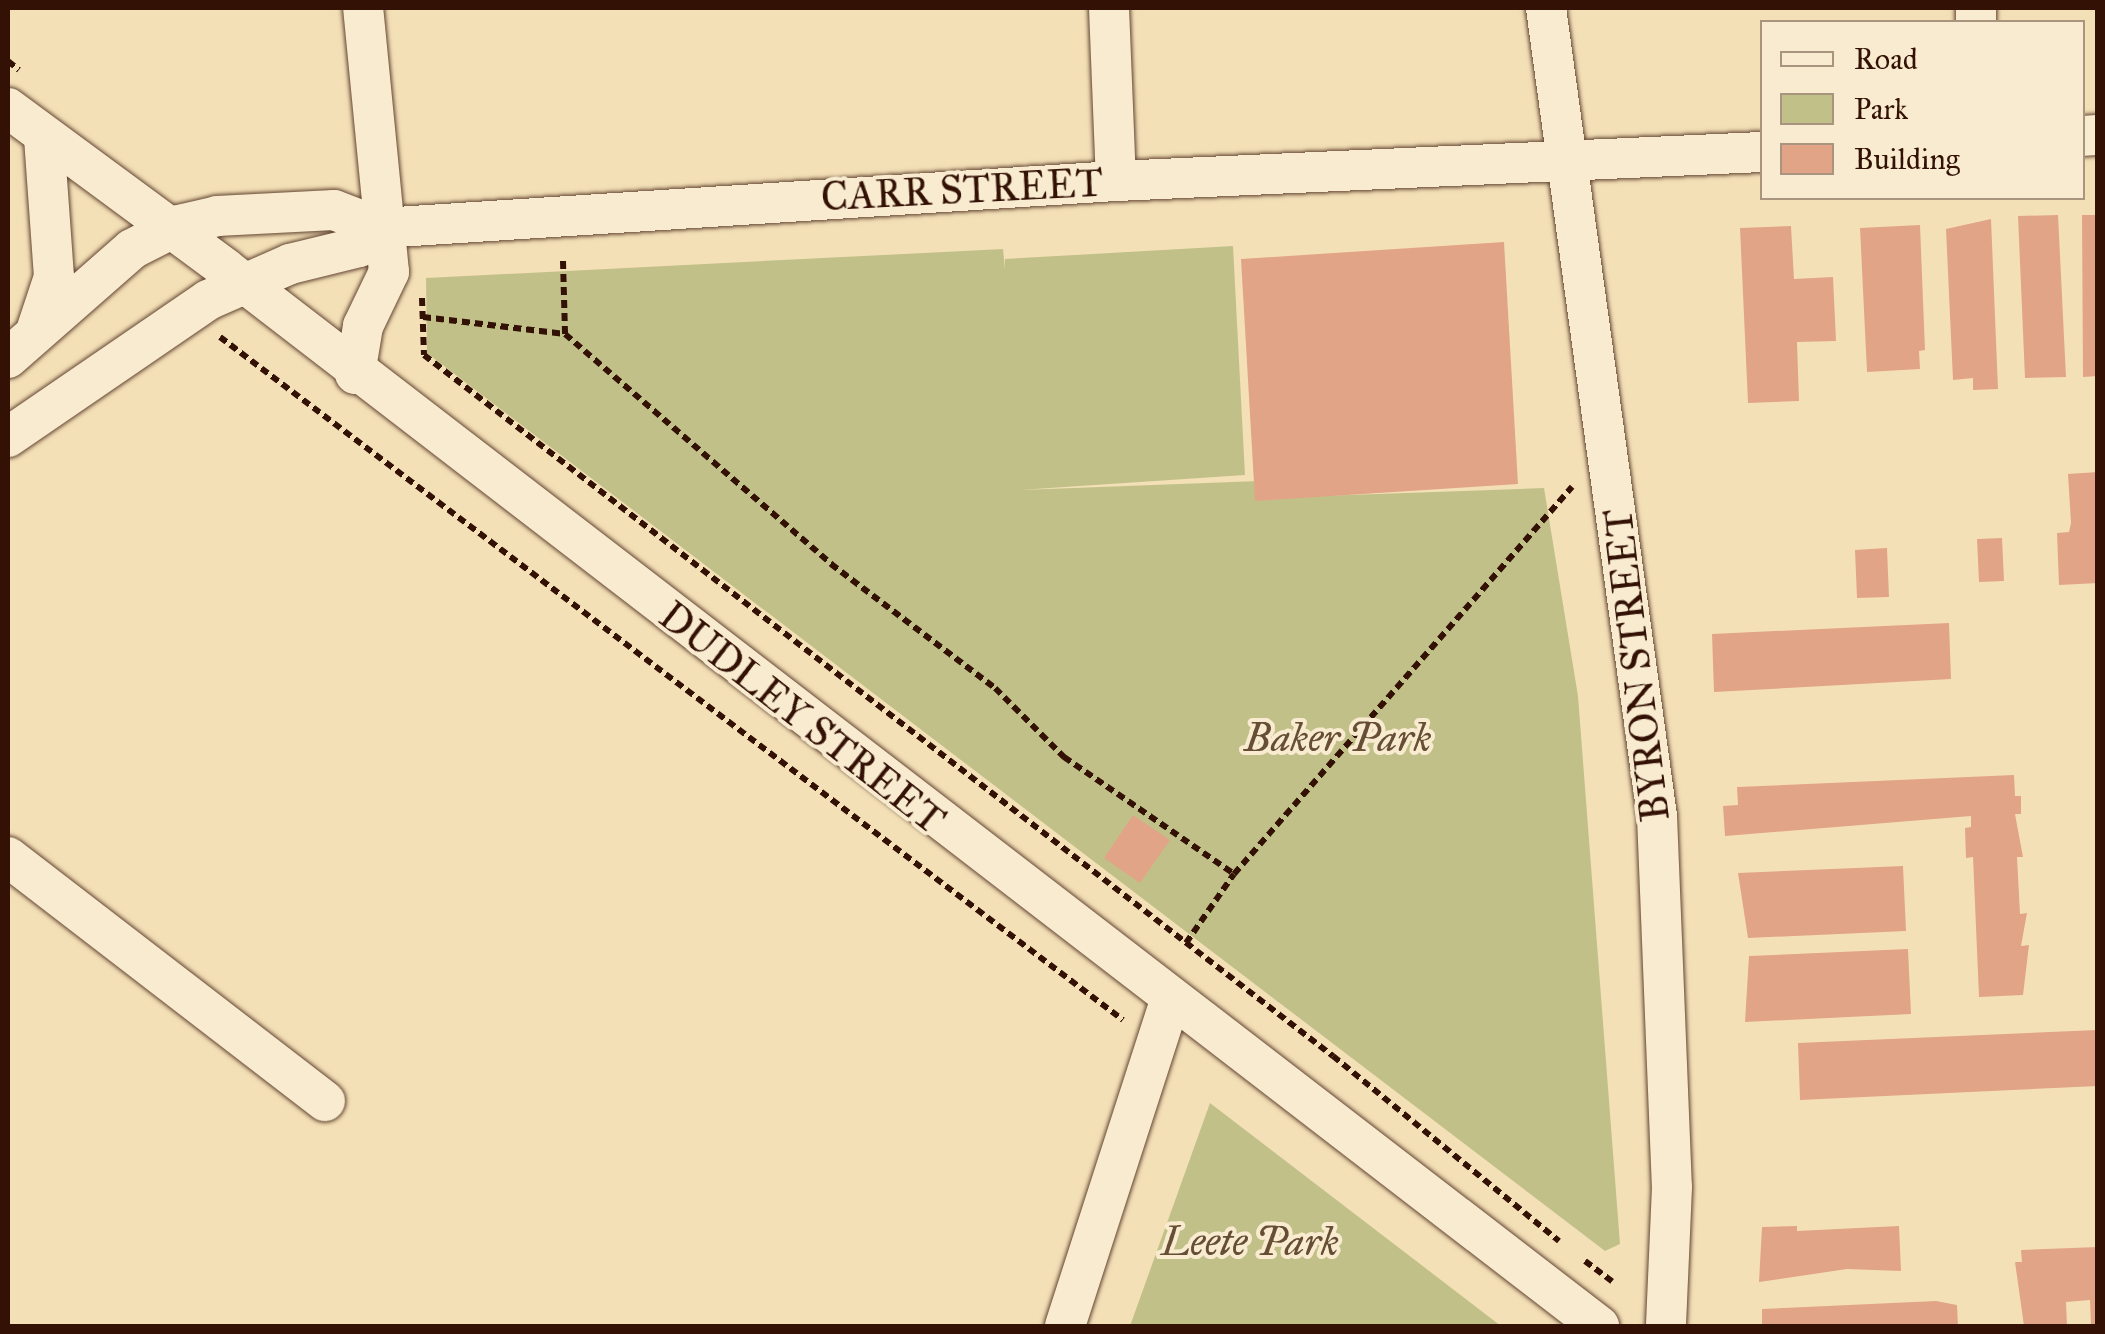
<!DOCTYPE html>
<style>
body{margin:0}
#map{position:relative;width:2105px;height:1334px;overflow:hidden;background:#f4e0b7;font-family:"IM FELL Great Primer",serif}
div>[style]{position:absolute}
.green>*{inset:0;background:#c2c089}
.building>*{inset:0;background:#e2a486}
.path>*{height:6px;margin-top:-3px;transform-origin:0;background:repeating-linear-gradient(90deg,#331105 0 8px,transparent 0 13px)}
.roads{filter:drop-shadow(0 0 2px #634532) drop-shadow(0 0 2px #634532)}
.minor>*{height:40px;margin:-20px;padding:0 20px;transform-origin:20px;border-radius:20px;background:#f8ebd0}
span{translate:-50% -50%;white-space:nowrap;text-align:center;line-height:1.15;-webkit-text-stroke:8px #f8ebd0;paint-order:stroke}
.street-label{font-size:40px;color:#331105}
.park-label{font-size:40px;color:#654e33;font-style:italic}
.frame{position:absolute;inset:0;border:10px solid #331105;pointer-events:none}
.legend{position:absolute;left:1760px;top:20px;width:325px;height:180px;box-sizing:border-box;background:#f8ebd0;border:2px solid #a9947f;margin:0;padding:12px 18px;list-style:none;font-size:30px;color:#331105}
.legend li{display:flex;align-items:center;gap:20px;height:50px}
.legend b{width:50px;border:2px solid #a9947f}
</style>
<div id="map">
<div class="green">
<i style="clip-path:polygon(1233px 246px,1245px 475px,1020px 490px,1285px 480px,1292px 497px,1544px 488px,1578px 696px,1620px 1244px,1605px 1251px,427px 353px,426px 278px,1003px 249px,1005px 269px,1005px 259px)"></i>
<i style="clip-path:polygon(1210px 1103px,1501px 1326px,1130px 1326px)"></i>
</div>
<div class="building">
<i style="clip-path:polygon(2058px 215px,2066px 377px,2025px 378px,2018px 216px)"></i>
<i style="clip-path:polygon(2082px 215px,2098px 215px,2098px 376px,2083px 377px)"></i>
<i style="clip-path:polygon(1991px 219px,1998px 389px,1973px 390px,1973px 378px,1953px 380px,1946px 229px)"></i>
<i style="clip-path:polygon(1920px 225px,1925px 350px,1919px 351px,1920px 369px,1867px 372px,1860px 228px)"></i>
<i style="clip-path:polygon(1791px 226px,1794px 279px,1833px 277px,1836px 341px,1797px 342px,1799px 401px,1748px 403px,1740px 228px)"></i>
<i style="clip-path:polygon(1504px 242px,1518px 484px,1255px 501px,1241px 259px)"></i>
<i style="clip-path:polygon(2098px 472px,2098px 583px,2059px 585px,2057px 533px,2069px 532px,2071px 523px,2068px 474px)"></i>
<i style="clip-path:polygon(2002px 538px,2004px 581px,1979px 582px,1977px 539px)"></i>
<i style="clip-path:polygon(1887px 548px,1889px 597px,1857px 598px,1855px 550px)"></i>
<i style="clip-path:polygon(1949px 623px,1951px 679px,1714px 692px,1712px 634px)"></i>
<i style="clip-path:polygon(2014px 775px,2015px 796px,2021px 796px,2021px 814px,2015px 814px,2023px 857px,2017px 857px,2020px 914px,2027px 913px,2021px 946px,2029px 945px,2023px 995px,1979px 997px,1973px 857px,1966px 858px,1965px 828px,1971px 827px,1971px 816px,1725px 836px,1723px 806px,1738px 805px,1737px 787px)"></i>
<i style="clip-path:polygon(1133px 815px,1170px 840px,1140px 883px,1104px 858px)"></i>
<i style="clip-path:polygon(1903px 866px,1906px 931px,1748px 938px,1738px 873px)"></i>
<i style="clip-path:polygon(1908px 949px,1911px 1014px,1745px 1022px,1749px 956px)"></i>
<i style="clip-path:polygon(2097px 1030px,2098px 1086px,1800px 1100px,1798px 1043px)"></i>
<i style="clip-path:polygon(1797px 1226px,1797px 1231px,1899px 1226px,1901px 1271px,1847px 1269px,1759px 1282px,1762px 1227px)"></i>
<i style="clip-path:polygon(2098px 1247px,2098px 1326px,2091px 1326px,2090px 1300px,2066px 1302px,2067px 1326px,2024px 1326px,2015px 1262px,2022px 1262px,2021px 1250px)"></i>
<i style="clip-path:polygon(1936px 1301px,1957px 1305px,1958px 1326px,1762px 1326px,1762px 1309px)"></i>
</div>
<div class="path">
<i style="left:8px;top:61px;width:14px;rotate:39deg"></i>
<i style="left:563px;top:261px;width:73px;rotate:88.4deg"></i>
<i style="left:422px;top:298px;width:57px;rotate:88deg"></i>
<i style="left:424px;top:355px;width:1148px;rotate:37.64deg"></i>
<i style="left:1333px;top:1056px;width:292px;rotate:39.3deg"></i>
<i style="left:423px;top:317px;width:143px;rotate:6.8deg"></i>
<i style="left:565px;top:334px;width:352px;rotate:40.8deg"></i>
<i style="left:831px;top:564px;width:206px;rotate:37.1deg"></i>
<i style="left:995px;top:688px;width:98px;rotate:45deg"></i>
<i style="left:1064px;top:757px;width:206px;rotate:34.5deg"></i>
<i style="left:1234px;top:874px;width:514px;rotate:-48.87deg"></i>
<i style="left:220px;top:337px;width:1132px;rotate:37.1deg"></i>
<i style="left:1186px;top:943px;width:84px;rotate:-55.2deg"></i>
<i style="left:1585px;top:1261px;width:34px;rotate:37deg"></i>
</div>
<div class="roads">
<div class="minor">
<i style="left:1109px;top:8px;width:173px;rotate:87.7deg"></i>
<i style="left:1546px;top:8px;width:816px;rotate:82.18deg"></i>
<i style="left:1657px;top:816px;width:371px;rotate:87.7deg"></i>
<i style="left:1672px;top:1187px;width:139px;rotate:92.5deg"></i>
<i style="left:1976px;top:8px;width:14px;rotate:90deg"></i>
<i style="left:8px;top:108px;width:271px;rotate:36.4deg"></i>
<i style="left:226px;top:269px;width:1733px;rotate:37.59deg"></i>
<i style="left:2082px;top:136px;width:16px;rotate:-4deg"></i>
<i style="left:37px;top:328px;width:54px;rotate:-71.6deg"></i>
<i style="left:54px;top:277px;width:140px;rotate:-94.1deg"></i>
<i style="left:8px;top:358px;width:165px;rotate:-41.3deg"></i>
<i style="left:132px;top:249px;width:53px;rotate:-27.1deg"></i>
<i style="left:179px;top:225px;width:39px;rotate:-13deg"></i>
<i style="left:217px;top:216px;width:117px;rotate:-2.9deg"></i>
<i style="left:334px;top:210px;width:50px;rotate:21deg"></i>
<i style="left:381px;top:228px;width:737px;rotate:-3.66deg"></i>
<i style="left:1116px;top:181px;width:647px;rotate:-2.57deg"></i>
<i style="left:355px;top:374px;width:49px;rotate:-80.5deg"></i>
<i style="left:363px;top:326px;width:60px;rotate:-64.3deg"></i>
<i style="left:389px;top:272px;width:265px;rotate:-95.6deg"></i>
<i style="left:8px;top:437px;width:242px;rotate:-34.4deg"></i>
<i style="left:208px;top:300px;width:90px;rotate:-23.7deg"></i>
<i style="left:290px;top:264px;width:71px;rotate:-13.8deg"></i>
<i style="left:359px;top:247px;width:29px;rotate:-41deg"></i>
<i style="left:8px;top:857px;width:400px;rotate:37.6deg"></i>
<i style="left:1065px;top:1326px;width:342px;rotate:-72.1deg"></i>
</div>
</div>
<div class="street-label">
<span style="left:962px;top:190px;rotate:-3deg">CARR STREET</span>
<span style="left:1637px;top:665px;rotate:-97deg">BYRON STREET</span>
<span style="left:802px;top:718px;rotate:38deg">DUDLEY STREET</span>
</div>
<div class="park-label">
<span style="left:1338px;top:738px">Baker Park</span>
<span style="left:1250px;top:1242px">Leete Park</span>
</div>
<div class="frame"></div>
<ul class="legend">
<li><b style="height:12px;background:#f8ebd0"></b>Road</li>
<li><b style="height:28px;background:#c2c089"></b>Park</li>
<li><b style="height:28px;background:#e2a486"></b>Building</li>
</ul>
</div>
